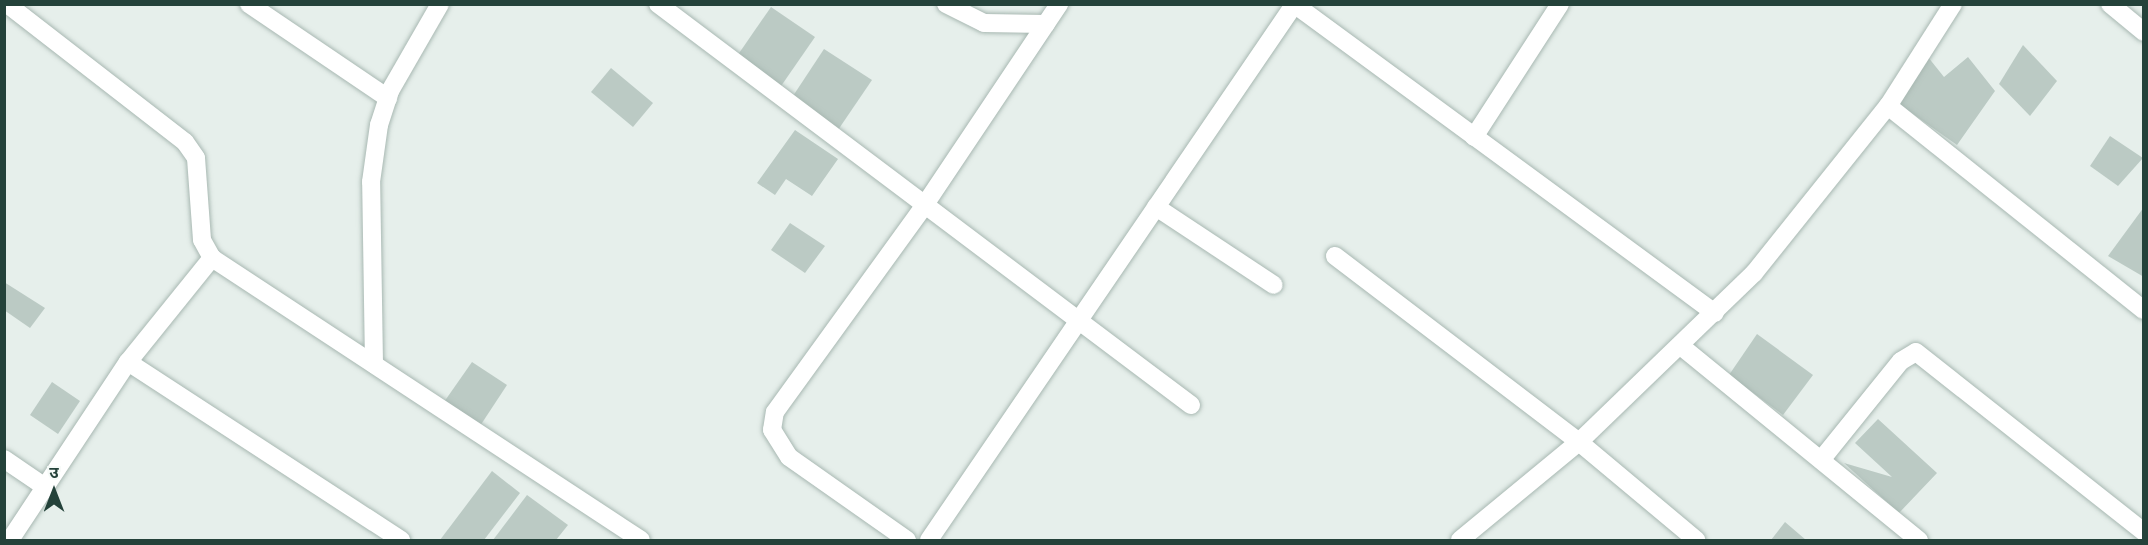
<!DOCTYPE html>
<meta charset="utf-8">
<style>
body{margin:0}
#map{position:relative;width:2148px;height:545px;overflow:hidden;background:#e6efeb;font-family:"Public Sans","Noto Sans Devanagari",sans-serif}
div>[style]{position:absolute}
.building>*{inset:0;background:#bbcac4}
.roads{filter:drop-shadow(0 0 2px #a8b8b2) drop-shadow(0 0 2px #a8b8b2)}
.minor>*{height:18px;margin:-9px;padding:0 9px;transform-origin:9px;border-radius:9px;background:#fff}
span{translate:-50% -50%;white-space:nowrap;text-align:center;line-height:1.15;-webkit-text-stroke:4.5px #f7fbf9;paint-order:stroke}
.frame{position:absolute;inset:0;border:6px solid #24423a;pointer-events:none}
.north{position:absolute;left:24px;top:461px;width:60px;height:60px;-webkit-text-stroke:4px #f7fbf9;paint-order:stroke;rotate:0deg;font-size:16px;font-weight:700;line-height:24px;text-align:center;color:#24423a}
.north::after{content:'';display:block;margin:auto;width:21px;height:27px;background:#24423a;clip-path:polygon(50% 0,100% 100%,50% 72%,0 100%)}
</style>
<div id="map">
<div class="building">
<i style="clip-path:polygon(771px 7px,815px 37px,779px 89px,735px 59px)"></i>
<i style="clip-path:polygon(2023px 45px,2057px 81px,2030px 116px,1999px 84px)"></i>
<i style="clip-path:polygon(824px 49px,872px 80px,838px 130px,791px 99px)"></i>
<i style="clip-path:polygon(1928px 57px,1944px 77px,1968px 57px,1995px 91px,1957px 145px,1896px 102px)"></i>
<i style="clip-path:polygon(611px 68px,653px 103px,633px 127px,591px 92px)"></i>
<i style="clip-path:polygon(795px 130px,838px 159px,812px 196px,786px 179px,775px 195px,757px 183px)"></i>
<i style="clip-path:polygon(2110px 136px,2143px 158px,2118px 186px,2090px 166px)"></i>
<i style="clip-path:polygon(2144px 207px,2144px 277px,2108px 256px)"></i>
<i style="clip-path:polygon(790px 223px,825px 246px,805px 273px,771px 250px)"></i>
<i style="clip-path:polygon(4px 282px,45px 308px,30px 328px,4px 310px)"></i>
<i style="clip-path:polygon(1757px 334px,1813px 375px,1783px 415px,1729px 375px)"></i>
<i style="clip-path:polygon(472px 362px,507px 385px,480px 426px,444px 402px)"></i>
<i style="clip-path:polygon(52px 382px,80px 401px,58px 434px,30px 415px)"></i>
<i style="clip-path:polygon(1878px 419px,1937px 473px,1899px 513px,1844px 463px,1892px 477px,1855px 443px)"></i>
<i style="clip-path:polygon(492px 471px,520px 493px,484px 540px,440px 540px)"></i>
<i style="clip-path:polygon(527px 495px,568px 525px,556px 540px,493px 540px)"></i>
<i style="clip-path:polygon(1785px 522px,1806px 540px,1771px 540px)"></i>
</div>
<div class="roads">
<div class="minor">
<i style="left:7px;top:4px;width:225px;rotate:37.8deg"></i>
<i style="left:185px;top:142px;width:19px;rotate:55deg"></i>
<i style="left:196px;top:158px;width:82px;rotate:85.8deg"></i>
<i style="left:202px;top:240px;width:21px;rotate:61deg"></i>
<i style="left:212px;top:258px;width:513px;rotate:33.32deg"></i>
<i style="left:249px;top:4px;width:168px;rotate:34.1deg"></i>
<i style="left:658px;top:4px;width:667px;rotate:36.96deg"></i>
<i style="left:946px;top:4px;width:42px;rotate:26.6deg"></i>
<i style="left:984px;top:23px;width:62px;rotate:0.9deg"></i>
<i style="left:1294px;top:4px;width:522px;rotate:36.28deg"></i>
<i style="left:2110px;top:4px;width:44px;rotate:39.5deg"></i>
<i style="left:1888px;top:106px;width:327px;rotate:38.6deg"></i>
<i style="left:1474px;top:137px;width:158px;rotate:-57.1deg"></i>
<i style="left:1156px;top:207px;width:141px;rotate:33.5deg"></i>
<i style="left:1335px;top:256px;width:307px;rotate:37.3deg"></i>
<i style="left:1579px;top:442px;width:153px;rotate:39.9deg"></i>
<i style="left:1682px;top:347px;width:306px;rotate:39.2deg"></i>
<i style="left:128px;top:362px;width:326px;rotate:33.1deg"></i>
<i style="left:374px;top:364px;width:182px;rotate:-90.9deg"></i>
<i style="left:371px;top:182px;width:58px;rotate:-82deg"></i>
<i style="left:379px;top:125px;width:36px;rotate:-72deg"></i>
<i style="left:390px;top:91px;width:100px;rotate:-60.1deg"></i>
<i style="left:4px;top:459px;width:50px;rotate:34.3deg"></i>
<i style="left:1821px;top:460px;width:127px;rotate:-51.1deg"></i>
<i style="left:1901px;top:361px;width:17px;rotate:-31deg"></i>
<i style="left:1916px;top:352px;width:290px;rotate:38.3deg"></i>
<i style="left:10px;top:540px;width:214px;rotate:-56.5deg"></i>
<i style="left:128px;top:362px;width:134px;rotate:-51.1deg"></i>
<i style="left:907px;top:540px;width:144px;rotate:-144.9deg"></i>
<i style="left:789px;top:457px;width:32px;rotate:-122deg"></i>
<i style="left:772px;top:430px;width:18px;rotate:-81deg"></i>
<i style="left:775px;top:412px;width:254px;rotate:-54.1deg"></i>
<i style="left:924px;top:206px;width:243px;rotate:-56.2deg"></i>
<i style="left:929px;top:540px;width:648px;rotate:-55.7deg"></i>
<i style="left:1460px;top:540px;width:154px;rotate:-39.5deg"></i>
<i style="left:1579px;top:442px;width:243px;rotate:-44deg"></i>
<i style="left:1754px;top:273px;width:214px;rotate:-51.3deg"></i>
<i style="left:1888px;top:106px;width:121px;rotate:-57.5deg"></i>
</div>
</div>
<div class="frame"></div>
<div class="north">उ</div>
</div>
